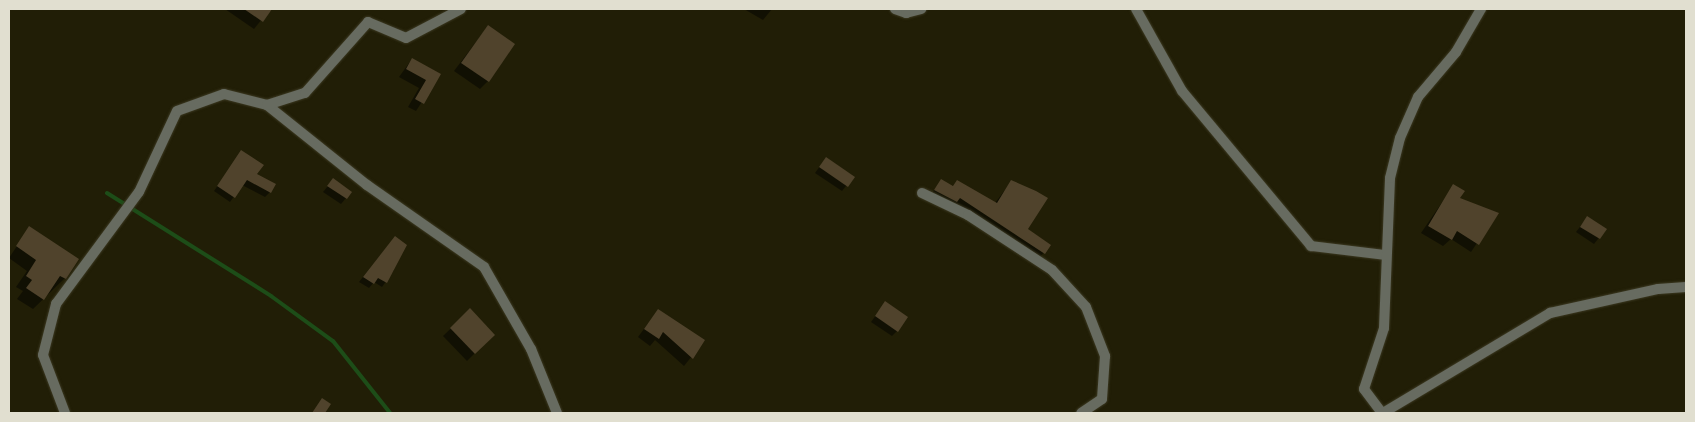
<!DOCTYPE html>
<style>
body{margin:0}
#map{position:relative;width:1695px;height:422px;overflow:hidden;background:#211e06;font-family:"PT Sans Narrow",sans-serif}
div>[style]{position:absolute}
.shadow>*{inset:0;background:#0007}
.stream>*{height:4px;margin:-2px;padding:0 2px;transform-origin:2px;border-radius:2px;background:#1d4d18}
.building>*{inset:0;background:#50432c}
.roads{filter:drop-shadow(0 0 1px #3c3922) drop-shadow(0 0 1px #3c3922)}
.minor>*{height:10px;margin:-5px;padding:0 5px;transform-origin:5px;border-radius:5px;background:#676b60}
span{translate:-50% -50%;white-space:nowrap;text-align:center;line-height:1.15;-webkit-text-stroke:4px #090802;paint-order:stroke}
.frame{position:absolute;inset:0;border:10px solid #e1dfd0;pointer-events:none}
</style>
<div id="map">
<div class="shadow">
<i style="clip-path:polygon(225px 9px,270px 9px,254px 29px)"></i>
<i style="clip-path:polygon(744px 9px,772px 9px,763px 20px)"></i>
<i style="clip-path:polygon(488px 26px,488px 81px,480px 89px,454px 71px)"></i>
<i style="clip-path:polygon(412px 59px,440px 74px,416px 111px,408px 107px,419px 88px,399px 77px)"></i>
<i style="clip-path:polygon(241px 152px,270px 192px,265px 197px,242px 185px,230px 202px,214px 191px)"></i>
<i style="clip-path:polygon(826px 158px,853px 177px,842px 191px,815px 173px)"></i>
<i style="clip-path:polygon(333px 180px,351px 192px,341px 204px,323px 192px)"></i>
<i style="clip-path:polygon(941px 181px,995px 203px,1011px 182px,1026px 230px,1049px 245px,1038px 260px,929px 197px)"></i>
<i style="clip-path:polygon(1454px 185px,1458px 198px,1497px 213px,1471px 252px,1451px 239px,1443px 246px,1421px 233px)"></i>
<i style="clip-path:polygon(1587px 218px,1605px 230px,1594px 244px,1576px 232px)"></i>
<i style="clip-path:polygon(29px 228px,65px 278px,33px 309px,17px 299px,23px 291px,16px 287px,27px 271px,9px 258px)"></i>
<i style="clip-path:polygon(390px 243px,394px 270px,382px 287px,374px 282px,369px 288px,359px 282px)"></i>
<i style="clip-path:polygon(885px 303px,897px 331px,892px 336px,871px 322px)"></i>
<i style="clip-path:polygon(470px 310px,493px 335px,467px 361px,443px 336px)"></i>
<i style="clip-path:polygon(658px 310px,704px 341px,684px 366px,655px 340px,650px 346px,638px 337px)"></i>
</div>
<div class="stream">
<i style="left:107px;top:193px;width:194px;rotate:32.1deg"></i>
<i style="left:271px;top:296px;width:77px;rotate:36deg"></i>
<i style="left:333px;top:341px;width:92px;rotate:51.6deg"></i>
</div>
<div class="building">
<i style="clip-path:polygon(244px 9px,272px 9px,263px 22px)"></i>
<i style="clip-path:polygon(488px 25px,515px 44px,489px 82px,461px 63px)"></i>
<i style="clip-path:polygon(412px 58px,441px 74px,424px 104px,415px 99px,426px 80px,406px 69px)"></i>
<i style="clip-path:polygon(241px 150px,264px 165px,257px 174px,276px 184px,271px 193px,247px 180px,235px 198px,217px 186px)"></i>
<i style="clip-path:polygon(826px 157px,855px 177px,848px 187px,819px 167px)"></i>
<i style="clip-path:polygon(333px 178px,352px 192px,347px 199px,327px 186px)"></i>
<i style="clip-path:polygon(941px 179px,953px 186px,957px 180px,997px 203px,1011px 180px,1036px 191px,1048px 198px,1028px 229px,1051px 245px,1045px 254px,960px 198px,957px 202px,934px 190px)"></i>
<i style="clip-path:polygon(1453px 184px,1465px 191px,1460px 198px,1499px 213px,1479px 245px,1457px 231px,1452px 240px,1428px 226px)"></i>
<i style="clip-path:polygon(1587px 216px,1607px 229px,1600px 239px,1580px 227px)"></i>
<i style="clip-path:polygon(29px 226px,79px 259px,66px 279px,60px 276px,44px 300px,26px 288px,32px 280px,26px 276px,36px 260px,16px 246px)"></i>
<i style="clip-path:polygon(395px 236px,407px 245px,387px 283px,378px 278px,374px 284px,363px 277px)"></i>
<i style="clip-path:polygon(885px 301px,908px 317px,898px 332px,875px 316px)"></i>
<i style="clip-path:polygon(470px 308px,495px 335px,475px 354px,450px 328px)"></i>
<i style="clip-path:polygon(658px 309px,705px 340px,693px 359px,663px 332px,659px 339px,644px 329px)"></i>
<i style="clip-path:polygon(322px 398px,331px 404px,325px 413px,312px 413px)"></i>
</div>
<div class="roads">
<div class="minor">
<i style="left:895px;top:9px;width:12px;rotate:20deg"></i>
<i style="left:906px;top:13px;width:16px;rotate:-15deg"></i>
<i style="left:1136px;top:9px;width:94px;rotate:60.7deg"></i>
<i style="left:1182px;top:91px;width:202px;rotate:50.2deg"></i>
<i style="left:1311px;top:246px;width:75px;rotate:6.9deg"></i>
<i style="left:267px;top:105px;width:128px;rotate:38.7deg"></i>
<i style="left:367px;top:185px;width:143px;rotate:35deg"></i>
<i style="left:484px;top:267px;width:95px;rotate:60.2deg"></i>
<i style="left:531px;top:349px;width:69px;rotate:67.9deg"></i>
<i style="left:922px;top:193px;width:51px;rotate:25.6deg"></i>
<i style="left:968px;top:215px;width:100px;rotate:33.2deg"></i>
<i style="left:1052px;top:270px;width:50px;rotate:47.4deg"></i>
<i style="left:1086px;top:307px;width:53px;rotate:68.8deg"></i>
<i style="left:1105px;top:356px;width:43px;rotate:94deg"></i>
<i style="left:1102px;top:399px;width:25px;rotate:146deg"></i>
<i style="left:65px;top:413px;width:62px;rotate:-110.8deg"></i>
<i style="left:43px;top:355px;width:53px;rotate:-75.7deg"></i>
<i style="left:56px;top:304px;width:139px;rotate:-53.5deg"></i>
<i style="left:139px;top:192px;width:89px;rotate:-64.9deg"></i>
<i style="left:177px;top:111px;width:50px;rotate:-19.9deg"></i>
<i style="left:224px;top:94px;width:44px;rotate:14.3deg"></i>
<i style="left:267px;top:105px;width:40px;rotate:-18deg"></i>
<i style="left:305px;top:93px;width:95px;rotate:-48.4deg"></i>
<i style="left:368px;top:22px;width:41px;rotate:22.8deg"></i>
<i style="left:406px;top:38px;width:62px;rotate:-27.8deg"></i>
<i style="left:1382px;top:413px;width:30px;rotate:-127deg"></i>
<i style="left:1364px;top:389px;width:64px;rotate:-71.8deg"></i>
<i style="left:1384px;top:328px;width:150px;rotate:-87.7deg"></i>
<i style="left:1390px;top:178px;width:41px;rotate:-76deg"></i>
<i style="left:1400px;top:138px;width:45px;rotate:-66.3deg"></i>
<i style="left:1418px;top:97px;width:59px;rotate:-49.8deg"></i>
<i style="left:1456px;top:52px;width:50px;rotate:-59.8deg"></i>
<i style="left:1383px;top:413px;width:195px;rotate:-30.9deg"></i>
<i style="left:1550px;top:313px;width:111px;rotate:-12.5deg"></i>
<i style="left:1658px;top:289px;width:28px;rotate:-4deg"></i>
</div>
</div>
<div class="frame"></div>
</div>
